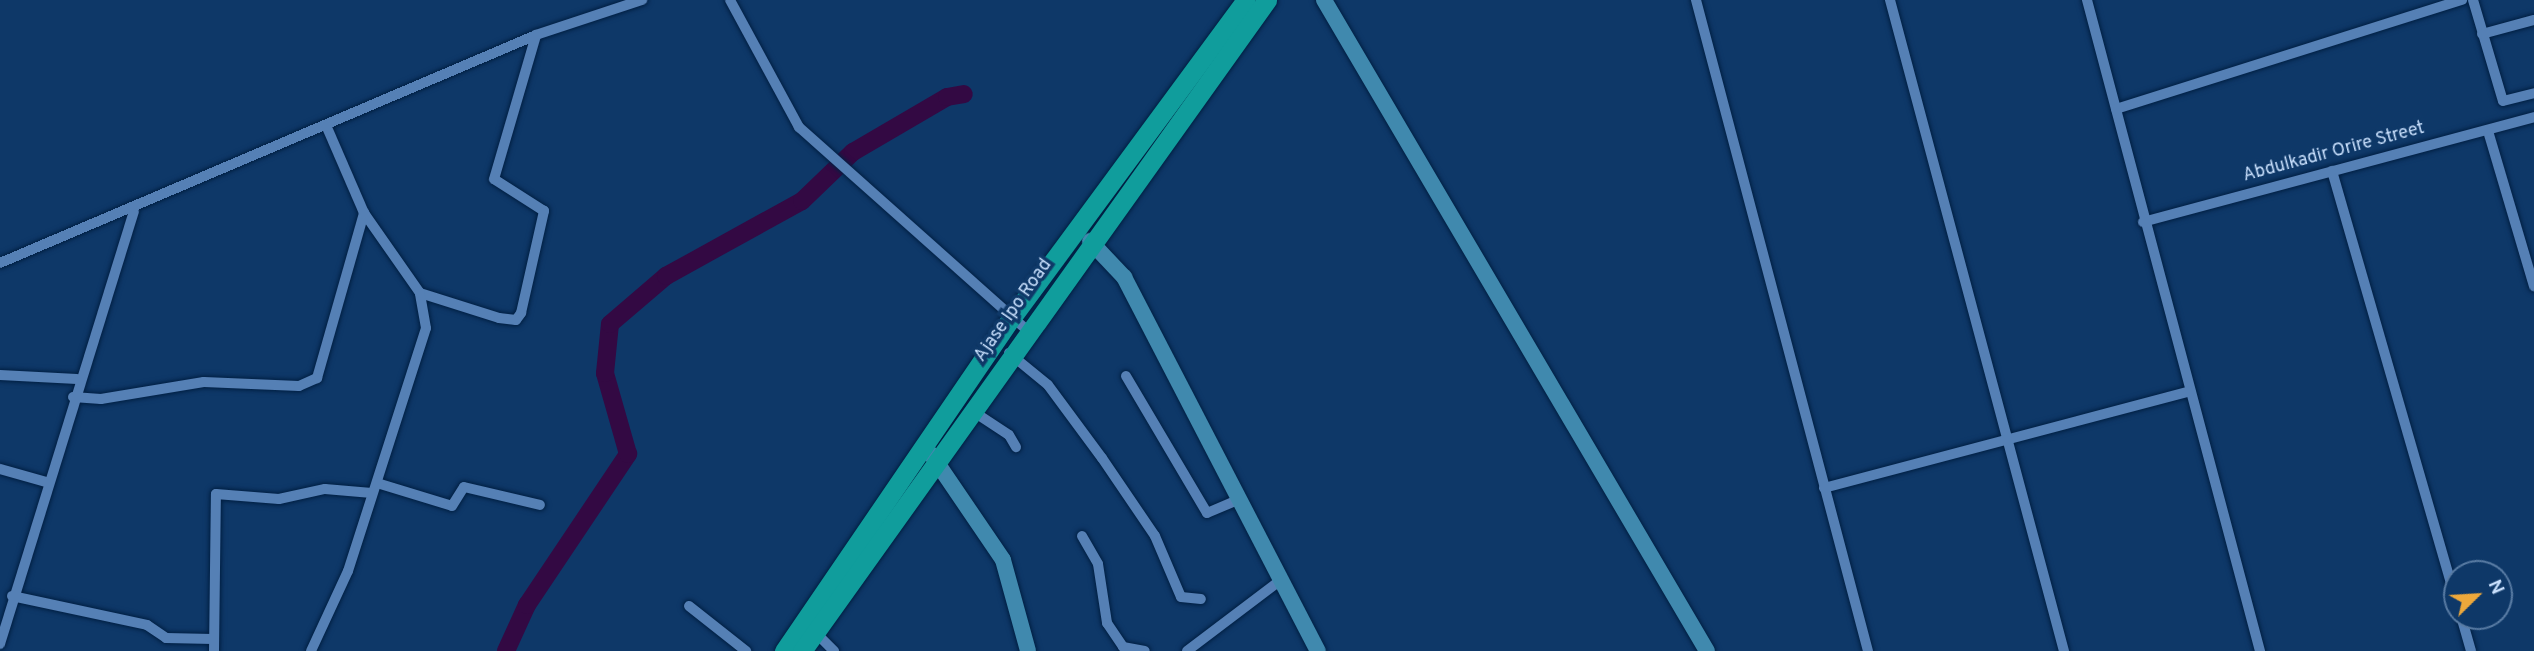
<!DOCTYPE html>
<style>
body{margin:0}
#map{position:relative;width:2534px;height:651px;overflow:hidden;background:#0e3868;font-family:Overpass,sans-serif}
div>[style]{position:absolute}
.river>*{height:18px;margin:-9px;padding:0 9px;transform-origin:9px;border-radius:9px;background:#330943}
.roads{filter:drop-shadow(0 0 2px #011f42) drop-shadow(0 0 2px #011f42)}
.street>*{height:10px;margin:-5px;padding:0 5px;transform-origin:5px;border-radius:5px;background:#5580b5}
.secondary>*{height:16px;margin:-8px;padding:0 8px;transform-origin:8px;border-radius:8px;background:#4089ae}
.highway>*{height:19px;margin:-9.5px;padding:0 9.5px;transform-origin:9.5px;border-radius:9.5px;background:#109d9c}
span{translate:-50% -50%;white-space:nowrap;text-align:center;line-height:1.15;-webkit-text-stroke:7px #0e3868;paint-order:stroke}
.street-label{font-size:18px;color:#c8dffc}
.north{position:absolute;left:2443px;top:560px;width:70px;height:70px;box-sizing:border-box;background:#0e3868;border:2px solid #587ba3;border-radius:50%;rotate:66deg;font-size:19px;font-weight:700;line-height:28px;text-align:center;color:#c8dffc}
.north::after{content:'';display:block;margin:auto;width:24px;height:32px;background:#eda83b;clip-path:polygon(50% 0,100% 100%,50% 72%,0 100%)}
</style>
<div id="map">
<div class="river">
<i style="left:506px;top:651px;width:51px;rotate:-65.5deg"></i>
<i style="left:527px;top:605px;width:182px;rotate:-56.2deg"></i>
<i style="left:628px;top:454px;width:84px;rotate:-105.9deg"></i>
<i style="left:605px;top:373px;width:49px;rotate:-84.2deg"></i>
<i style="left:610px;top:324px;width:74px;rotate:-40.6deg"></i>
<i style="left:666px;top:276px;width:155px;rotate:-28.9deg"></i>
<i style="left:802px;top:201px;width:71px;rotate:-43.9deg"></i>
<i style="left:853px;top:152px;width:109px;rotate:-30.3deg"></i>
<i style="left:947px;top:97px;width:17px;rotate:-10deg"></i>
</div>
<div class="roads">
<div class="street">
<i style="left:730px;top:0;width:145px;rotate:61.5deg"></i>
<i style="left:799px;top:127px;width:304px;rotate:41.7deg"></i>
<i style="left:1696px;top:0;width:673px;rotate:75.2deg"></i>
<i style="left:1890px;top:0;width:674px;rotate:75.04deg"></i>
<i style="left:2087px;top:0;width:674px;rotate:75.12deg"></i>
<i style="left:2473px;top:0;width:105px;rotate:73.5deg"></i>
<i style="left:2503px;top:101px;width:32px;rotate:-14deg"></i>
<i style="left:2482px;top:34px;width:54px;rotate:-15.1deg"></i>
<i style="left:2116px;top:109px;width:363px;rotate:-17.5deg"></i>
<i style="left:2488px;top:131px;width:162px;rotate:73.5deg"></i>
<i style="left:2332px;top:171px;width:450px;rotate:73.9deg"></i>
<i style="left:2143px;top:222px;width:405px;rotate:-15deg"></i>
<i style="left:0;top:263px;width:582px;rotate:-23.04deg"></i>
<i style="left:536px;top:35px;width:112px;rotate:-18.3deg"></i>
<i style="left:420px;top:293px;width:83px;rotate:17.6deg"></i>
<i style="left:499px;top:318px;width:17px;rotate:7deg"></i>
<i style="left:516px;top:320px;width:9px;rotate:-54deg"></i>
<i style="left:521px;top:313px;width:105px;rotate:-77.3deg"></i>
<i style="left:544px;top:211px;width:59px;rotate:-147.4deg"></i>
<i style="left:494px;top:179px;width:150px;rotate:-73.7deg"></i>
<i style="left:1009px;top:353px;width:50px;rotate:39.4deg"></i>
<i style="left:1048px;top:385px;width:91px;rotate:53.5deg"></i>
<i style="left:1102px;top:458px;width:94px;rotate:55.8deg"></i>
<i style="left:1155px;top:536px;width:66px;rotate:66.9deg"></i>
<i style="left:1181px;top:597px;width:20px;rotate:6deg"></i>
<i style="left:0;top:375px;width:77px;rotate:3deg"></i>
<i style="left:1126px;top:376px;width:159px;rotate:59.4deg"></i>
<i style="left:1207px;top:513px;width:33px;rotate:-23deg"></i>
<i style="left:73px;top:397px;width:28px;rotate:4deg"></i>
<i style="left:101px;top:399px;width:104px;rotate:-9.4deg"></i>
<i style="left:204px;top:382px;width:95px;rotate:2.4deg"></i>
<i style="left:299px;top:386px;width:20px;rotate:-24deg"></i>
<i style="left:317px;top:378px;width:172px;rotate:-74.1deg"></i>
<i style="left:971px;top:410px;width:45px;rotate:33.3deg"></i>
<i style="left:1009px;top:435px;width:14px;rotate:60deg"></i>
<i style="left:0;top:469px;width:48px;rotate:15.8deg"></i>
<i style="left:377px;top:483px;width:78px;rotate:17deg"></i>
<i style="left:452px;top:506px;width:22px;rotate:-58deg"></i>
<i style="left:464px;top:487px;width:78px;rotate:13.3deg"></i>
<i style="left:1824px;top:488px;width:379px;rotate:-14.8deg"></i>
<i style="left:1082px;top:536px;width:32px;rotate:60deg"></i>
<i style="left:1098px;top:564px;width:60px;rotate:81.3deg"></i>
<i style="left:1107px;top:623px;width:29px;rotate:56deg"></i>
<i style="left:1123px;top:647px;width:22px;rotate:10deg"></i>
<i style="left:12px;top:596px;width:138px;rotate:12.1deg"></i>
<i style="left:147px;top:625px;width:23px;rotate:34deg"></i>
<i style="left:166px;top:638px;width:47px;rotate:1.2deg"></i>
<i style="left:689px;top:606px;width:73px;rotate:38.3deg"></i>
<i style="left:2461px;top:616px;width:36px;rotate:74deg"></i>
<i style="left:815px;top:632px;width:27px;rotate:45deg"></i>
<i style="left:0;top:644px;width:453px;rotate:-72.8deg"></i>
<i style="left:214px;top:651px;width:157px;rotate:-89.3deg"></i>
<i style="left:216px;top:494px;width:63px;rotate:4.5deg"></i>
<i style="left:279px;top:499px;width:47px;rotate:-12.3deg"></i>
<i style="left:325px;top:489px;width:47px;rotate:4.9deg"></i>
<i style="left:311px;top:651px;width:88px;rotate:-65.2deg"></i>
<i style="left:348px;top:571px;width:255px;rotate:-72.2deg"></i>
<i style="left:426px;top:328px;width:36px;rotate:-100deg"></i>
<i style="left:420px;top:293px;width:98px;rotate:-125deg"></i>
<i style="left:364px;top:213px;width:96px;rotate:-113.4deg"></i>
<i style="left:1187px;top:651px;width:118px;rotate:-37.1deg"></i>
</div>
<div class="secondary">
<i style="left:1324px;top:0;width:755px;rotate:59.53deg"></i>
<i style="left:1090px;top:241px;width:50px;rotate:46.6deg"></i>
<i style="left:1124px;top:277px;width:421px;rotate:62.6deg"></i>
<i style="left:931px;top:454px;width:128px;rotate:55.8deg"></i>
<i style="left:1003px;top:560px;width:94px;rotate:74.6deg"></i>
</div>
<div class="highway">
<i style="left:784px;top:651px;width:404px;rotate:-55.7deg"></i>
<i style="left:1012px;top:317px;width:394px;rotate:-53.6deg"></i>
<i style="left:802px;top:651px;width:800px;rotate:-54.46deg"></i>
</div>
</div>
<div class="street-label">
<span style="left:2334px;top:153px;rotate:-15deg">Abdulkadir Orire Street</span>
<span style="left:1014px;top:311px;rotate:-55deg">Ajase Ipo Road</span>
</div>
<div class="north">N</div>
</div>
